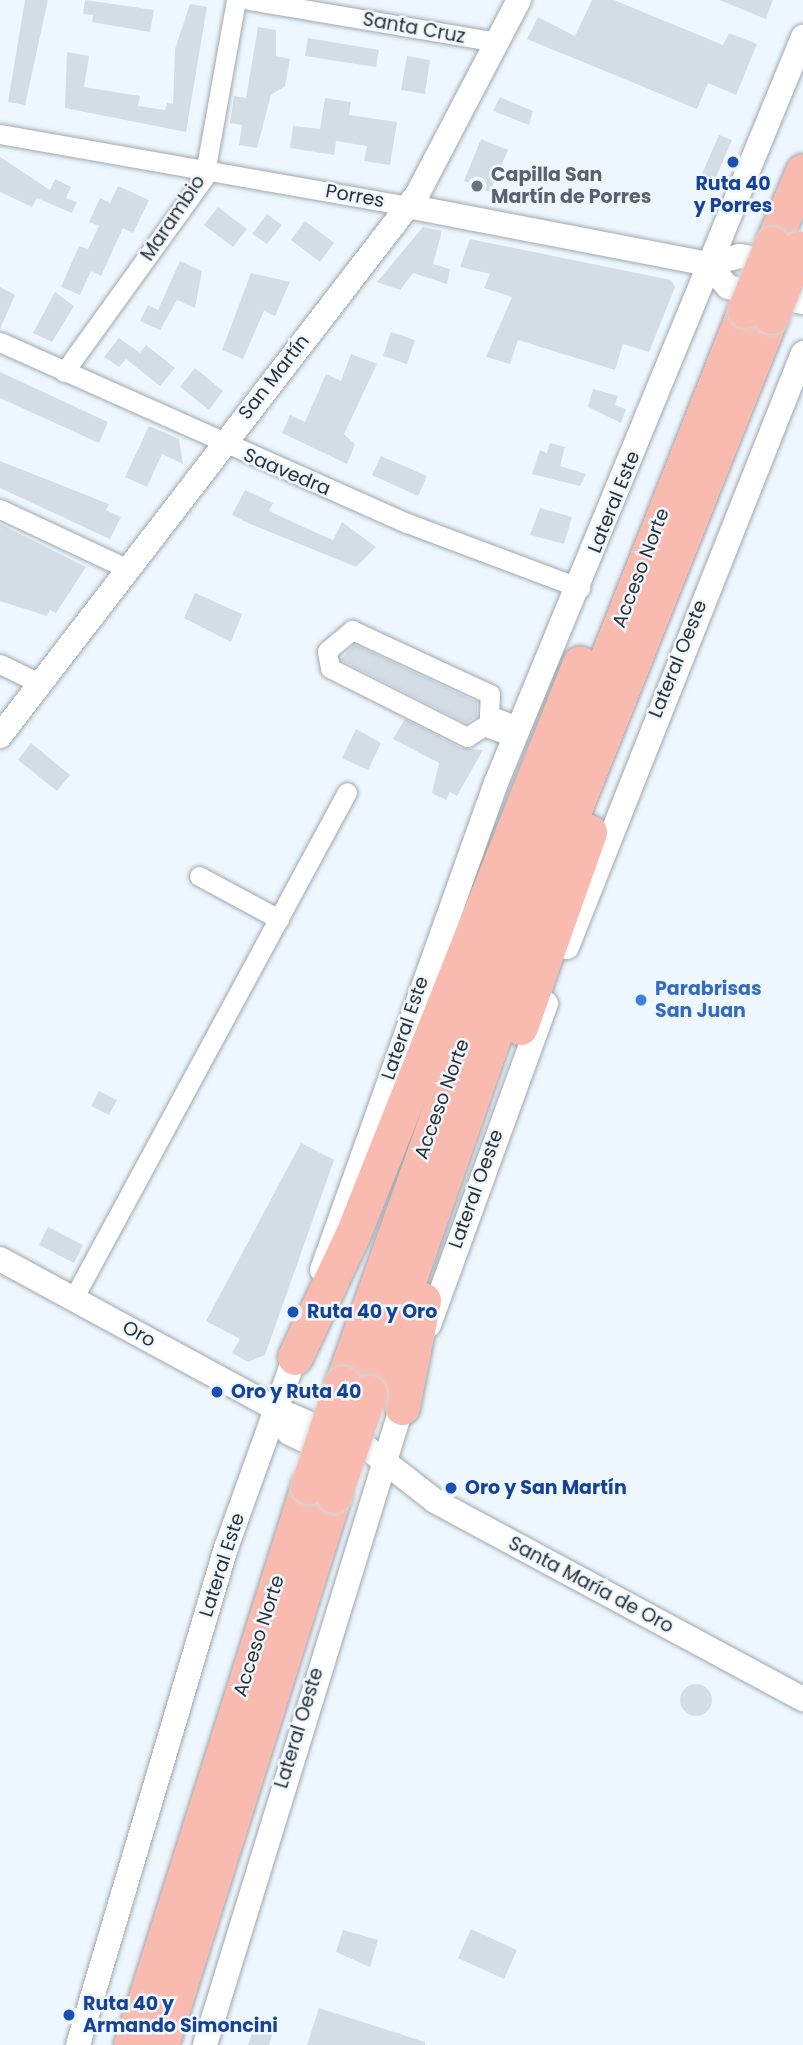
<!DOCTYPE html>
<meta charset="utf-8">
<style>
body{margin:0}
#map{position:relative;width:803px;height:2045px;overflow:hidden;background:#eff7fe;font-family:Poppins,sans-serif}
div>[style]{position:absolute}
.building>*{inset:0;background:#d5dde4}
.round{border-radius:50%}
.roads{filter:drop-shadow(0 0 2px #9fa7ae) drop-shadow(0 0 2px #9fa7ae)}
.minor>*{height:19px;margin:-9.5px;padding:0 9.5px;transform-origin:9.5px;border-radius:9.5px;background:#fff}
.tertiary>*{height:24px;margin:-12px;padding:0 12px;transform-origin:12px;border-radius:12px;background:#fff}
.motorway>*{height:35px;margin:-17.5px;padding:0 17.5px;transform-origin:17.5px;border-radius:17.5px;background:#f9bbb0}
.bridges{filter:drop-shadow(0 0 2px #d5d6d6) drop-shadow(0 0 2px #d5d6d6)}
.motorway-bridge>*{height:35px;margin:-17.5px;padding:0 17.5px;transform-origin:17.5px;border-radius:17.5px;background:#f9bbb0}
.dots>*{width:19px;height:19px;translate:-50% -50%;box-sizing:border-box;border:4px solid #eff7fe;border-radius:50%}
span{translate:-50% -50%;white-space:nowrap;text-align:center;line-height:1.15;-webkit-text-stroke:5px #eff7fe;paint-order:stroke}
.street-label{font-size:19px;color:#2e3134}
.worship-label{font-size:19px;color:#5b616d;font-weight:700}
.left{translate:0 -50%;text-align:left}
.transit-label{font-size:19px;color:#164399;font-weight:700}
.shop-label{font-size:19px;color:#366cbe;font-weight:700}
</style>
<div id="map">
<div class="building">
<i style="clip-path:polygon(25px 0,48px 0,25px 105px,8px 102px)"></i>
<i style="clip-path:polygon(85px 0,154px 10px,150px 32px,92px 22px,93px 15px,83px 14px)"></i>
<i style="clip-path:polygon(592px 0,614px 0,723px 45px,729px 33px,757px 44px,736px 95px,708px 83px,697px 109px,527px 39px,538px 17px,575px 36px)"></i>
<i style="clip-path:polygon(719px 0,773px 0,766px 19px)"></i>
<i style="clip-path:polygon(190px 4px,207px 7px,186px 132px,65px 108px,67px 52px,89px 56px,84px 87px,140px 96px,138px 106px,165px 110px,167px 103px,173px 104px,175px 49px)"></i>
<i style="clip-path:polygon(258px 27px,276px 30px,276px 56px,290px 59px,285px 86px,271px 95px,257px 148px,239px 145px,242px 125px,230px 123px,234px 96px,246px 98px)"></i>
<i style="clip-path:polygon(308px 38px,379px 50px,376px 67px,305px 56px)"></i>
<i style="clip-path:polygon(407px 56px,430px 60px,425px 94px,401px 90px)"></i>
<i style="clip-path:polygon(500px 97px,533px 111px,529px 125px,493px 111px)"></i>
<i style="clip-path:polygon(325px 98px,351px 102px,349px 115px,397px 122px,390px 165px,364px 161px,367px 146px,336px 141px,334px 155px,290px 148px,293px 126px,320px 129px)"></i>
<i style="clip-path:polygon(719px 135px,732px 140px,710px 191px,697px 185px)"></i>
<i style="clip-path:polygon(481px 139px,508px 150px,490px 192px,464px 181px)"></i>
<i style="clip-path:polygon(0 157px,50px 190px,55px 179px,71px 187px,66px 198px,77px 202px,72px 213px,37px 198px,32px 207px,0 192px)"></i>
<i style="clip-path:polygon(118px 186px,149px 200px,133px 233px,123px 228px,101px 276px,91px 271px,80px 295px,61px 287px,79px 246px,88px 249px,99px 226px,89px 222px,100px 198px,110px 203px)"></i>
<i style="clip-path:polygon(218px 207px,247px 229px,233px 247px,204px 225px)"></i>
<i style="clip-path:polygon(267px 214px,282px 225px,267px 244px,252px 234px)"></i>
<i style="clip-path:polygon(305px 221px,334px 243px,320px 262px,291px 240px)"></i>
<i style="clip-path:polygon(423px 227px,442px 231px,433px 264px,450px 269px,447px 284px,413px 273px,400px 290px,377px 282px)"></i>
<i style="clip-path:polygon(470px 239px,671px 280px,675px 287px,649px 352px,623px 344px,615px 370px,518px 340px,510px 364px,486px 357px,512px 297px,484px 288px,490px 274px,460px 267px)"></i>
<i style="clip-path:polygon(180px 261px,202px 271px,195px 308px,177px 300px,160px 330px,140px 321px,148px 305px,158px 310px)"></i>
<i style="clip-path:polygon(251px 273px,290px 282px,275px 316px,264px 311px,243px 359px,222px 350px)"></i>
<i style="clip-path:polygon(0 287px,15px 295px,0 329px)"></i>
<i style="clip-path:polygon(55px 292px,74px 306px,52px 342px,33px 333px)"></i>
<i style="clip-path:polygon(391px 332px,415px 340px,407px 364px,383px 356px)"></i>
<i style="clip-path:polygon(119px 338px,140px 353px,146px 345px,175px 368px,160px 386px,126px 359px,119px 367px,104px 357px)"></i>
<i style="clip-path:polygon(351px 354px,377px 364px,344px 434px,355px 444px,347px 464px,282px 433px,290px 415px,305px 422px,326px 374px,341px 381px)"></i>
<i style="clip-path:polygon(195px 368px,223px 391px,209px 410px,180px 387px)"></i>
<i style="clip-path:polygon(0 372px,108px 422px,99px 443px,0 398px)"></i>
<i style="clip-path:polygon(593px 389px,618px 396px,615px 405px,626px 409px,621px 423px,588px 407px)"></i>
<i style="clip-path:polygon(149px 426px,179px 439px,183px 464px,162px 454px,147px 487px,125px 477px)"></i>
<i style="clip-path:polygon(550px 443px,565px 447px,560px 466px,586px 474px,580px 486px,532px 474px,540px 450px,547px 453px)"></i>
<i style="clip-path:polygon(381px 456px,427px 476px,418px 496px,372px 475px)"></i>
<i style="clip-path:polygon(0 461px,109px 504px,106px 510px,121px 517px,110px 539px,0 488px)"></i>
<i style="clip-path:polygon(245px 490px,273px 503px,269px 511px,299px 525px,333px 540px,342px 522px,376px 547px,356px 567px,250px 524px,232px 515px)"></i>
<i style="clip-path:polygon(540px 508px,572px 517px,564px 544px,530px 535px)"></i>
<i style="clip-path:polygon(0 524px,86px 567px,56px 613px,50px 610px,47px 616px,0 601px)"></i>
<i style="clip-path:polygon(195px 593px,242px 614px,231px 642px,184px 618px)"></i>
<i style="clip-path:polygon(354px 644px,477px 702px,477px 716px,466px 723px,341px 660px)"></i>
<i style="clip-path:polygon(405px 719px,461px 748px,483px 750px,457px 796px,450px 792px,446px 800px,432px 793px,439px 763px,393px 739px)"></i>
<i style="clip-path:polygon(356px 729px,381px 743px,368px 770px,342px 758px)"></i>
<i style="clip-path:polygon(31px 743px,70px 775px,57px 791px,18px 760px)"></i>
<i style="clip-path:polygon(99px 1091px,117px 1100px,109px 1115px,91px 1106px)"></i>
<i style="clip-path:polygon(301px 1143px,334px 1160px,265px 1355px,248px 1362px,232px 1353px,240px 1339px,206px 1321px)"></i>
<i style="clip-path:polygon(48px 1227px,83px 1245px,74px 1263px,39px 1245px)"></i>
<i class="round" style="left:680px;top:1684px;width:32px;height:32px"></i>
<i style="clip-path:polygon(471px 1929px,517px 1950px,504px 1979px,458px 1958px)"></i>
<i style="clip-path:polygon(343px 1930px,378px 1940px,370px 1967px,336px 1952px)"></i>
<i style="clip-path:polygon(319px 2008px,425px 2042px,425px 2045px,307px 2045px)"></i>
<i style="clip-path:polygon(254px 2027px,273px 2033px,269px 2045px,248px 2045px)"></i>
</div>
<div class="roads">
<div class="minor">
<i style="left:249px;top:0;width:252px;rotate:9.6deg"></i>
<i style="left:0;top:134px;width:413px;rotate:10deg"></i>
<i style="left:0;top:342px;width:445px;rotate:24deg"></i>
<i style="left:407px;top:523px;width:185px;rotate:20.6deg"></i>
<i style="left:64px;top:372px;width:239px;rotate:-54.2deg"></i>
<i style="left:204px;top:178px;width:181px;rotate:-79.8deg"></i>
<i style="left:0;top:509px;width:141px;rotate:25.1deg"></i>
<i style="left:0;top:664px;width:46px;rotate:26deg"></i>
<i style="left:515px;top:738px;width:33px;rotate:-159deg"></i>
<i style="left:484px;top:726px;width:20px;rotate:147deg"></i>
<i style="left:467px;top:737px;width:153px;rotate:-153.3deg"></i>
<i style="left:330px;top:668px;width:17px;rotate:-100deg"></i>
<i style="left:327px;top:651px;width:33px;rotate:-40deg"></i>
<i style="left:352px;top:630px;width:152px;rotate:24.9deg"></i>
<i style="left:490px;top:694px;width:21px;rotate:93deg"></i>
<i style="left:489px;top:715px;width:33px;rotate:21deg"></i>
<i style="left:199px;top:876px;width:91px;rotate:28.3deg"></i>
<i style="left:73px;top:1299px;width:576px;rotate:-61.61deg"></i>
</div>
<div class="tertiary">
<i style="left:407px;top:206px;width:307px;rotate:10.9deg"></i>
<i style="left:708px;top:264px;width:33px;rotate:-14deg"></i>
<i style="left:740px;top:256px;width:42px;rotate:9.7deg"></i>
<i style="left:708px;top:264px;width:30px;rotate:49deg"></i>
<i style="left:728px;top:287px;width:76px;rotate:11.3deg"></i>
<i style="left:0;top:736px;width:685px;rotate:-52.41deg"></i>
<i style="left:418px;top:193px;width:218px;rotate:-62.4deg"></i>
<i style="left:567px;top:947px;width:639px;rotate:-68.33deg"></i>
<i style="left:0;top:1259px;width:316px;rotate:28.5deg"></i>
<i style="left:278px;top:1410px;width:97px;rotate:23.1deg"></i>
<i style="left:367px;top:1448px;width:86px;rotate:37.9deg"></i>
<i style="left:435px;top:1501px;width:418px;rotate:28.3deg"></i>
<i style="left:322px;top:1270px;width:517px;rotate:-70.34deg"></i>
<i style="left:496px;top:783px;width:807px;rotate:-67.63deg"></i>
<i style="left:429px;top:1325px;width:342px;rotate:-70deg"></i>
<i style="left:278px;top:1410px;width:25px;rotate:64deg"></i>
<i style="left:289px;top:1433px;width:51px;rotate:25.6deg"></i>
<i style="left:78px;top:2045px;width:519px;rotate:-73.42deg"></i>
<i style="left:226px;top:1548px;width:219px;rotate:-70.2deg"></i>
<i style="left:205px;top:2045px;width:682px;rotate:-72.87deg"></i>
</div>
<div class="motorway">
<i style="left:772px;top:244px;width:79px;rotate:-67deg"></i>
<i style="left:520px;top:1027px;width:207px;rotate:-70.5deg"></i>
<i style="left:295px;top:1357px;width:136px;rotate:-64.8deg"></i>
<i style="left:353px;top:1234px;width:614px;rotate:-68.32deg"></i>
<i style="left:342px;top:1384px;width:596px;rotate:-70.38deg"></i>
<i style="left:542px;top:823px;width:552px;rotate:-68.41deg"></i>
<i style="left:369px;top:1393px;width:591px;rotate:-70.74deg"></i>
<i style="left:564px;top:835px;width:559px;rotate:-68.26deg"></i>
<i style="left:402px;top:1407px;width:109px;rotate:-78.9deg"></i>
<i style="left:131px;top:2045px;width:586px;rotate:-72.43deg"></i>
<i style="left:161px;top:2045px;width:577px;rotate:-72.54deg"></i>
</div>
</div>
<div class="bridges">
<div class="motorway-bridge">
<i style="left:745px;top:310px;width:71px;rotate:-67.8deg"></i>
<i style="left:771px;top:316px;width:73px;rotate:-67.3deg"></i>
<i style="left:308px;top:1486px;width:108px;rotate:-71.6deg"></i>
<i style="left:334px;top:1495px;width:108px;rotate:-71.1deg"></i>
</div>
</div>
<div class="dots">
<i style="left:733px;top:162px;background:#1a4fb4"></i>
<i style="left:477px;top:186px;background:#6b7280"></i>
<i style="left:641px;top:1000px;background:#3f7fe0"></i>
<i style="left:293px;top:1312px;background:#1a4fb4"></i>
<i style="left:217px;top:1392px;background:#1a4fb4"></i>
<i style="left:451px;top:1488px;background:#1a4fb4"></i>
<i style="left:69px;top:2015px;background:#1a4fb4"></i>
</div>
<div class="street-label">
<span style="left:414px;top:28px;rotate:10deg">Santa Cruz</span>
<span style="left:355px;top:196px;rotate:10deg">Porres</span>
<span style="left:173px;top:218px;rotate:-56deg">Marambio</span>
<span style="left:274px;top:377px;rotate:-52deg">San Martín</span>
<span style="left:287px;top:472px;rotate:23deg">Saavedra</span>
<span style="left:614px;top:502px;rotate:-68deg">Lateral Este</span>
<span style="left:641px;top:568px;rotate:-69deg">Acceso Norte</span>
<span style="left:678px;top:659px;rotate:-68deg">Lateral Oeste</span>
<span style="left:405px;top:1028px;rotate:-71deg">Lateral Este</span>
<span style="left:442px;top:1099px;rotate:-70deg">Acceso Norte</span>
<span style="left:476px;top:1189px;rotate:-70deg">Lateral Oeste</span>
<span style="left:139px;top:1334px;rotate:29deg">Oro</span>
<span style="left:222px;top:1565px;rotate:-72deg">Lateral Este</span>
<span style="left:591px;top:1585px;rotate:28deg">Santa María de Oro</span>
<span style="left:259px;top:1636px;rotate:-72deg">Acceso Norte</span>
<span style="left:299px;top:1728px;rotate:-73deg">Lateral Oeste</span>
</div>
<div class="worship-label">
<span class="left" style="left:491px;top:186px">Capilla San<br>Martín de Porres</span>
</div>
<div class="transit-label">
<span style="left:733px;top:195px">Ruta 40<br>y Porres</span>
<span class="left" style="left:307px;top:1312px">Ruta 40 y Oro</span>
<span class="left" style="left:231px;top:1392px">Oro y Ruta 40</span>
<span class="left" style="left:465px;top:1488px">Oro y San Martín</span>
<span class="left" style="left:83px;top:2015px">Ruta 40 y<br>Armando Simoncini</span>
</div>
<div class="shop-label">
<span class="left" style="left:655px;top:1000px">Parabrisas<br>San Juan</span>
</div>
</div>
